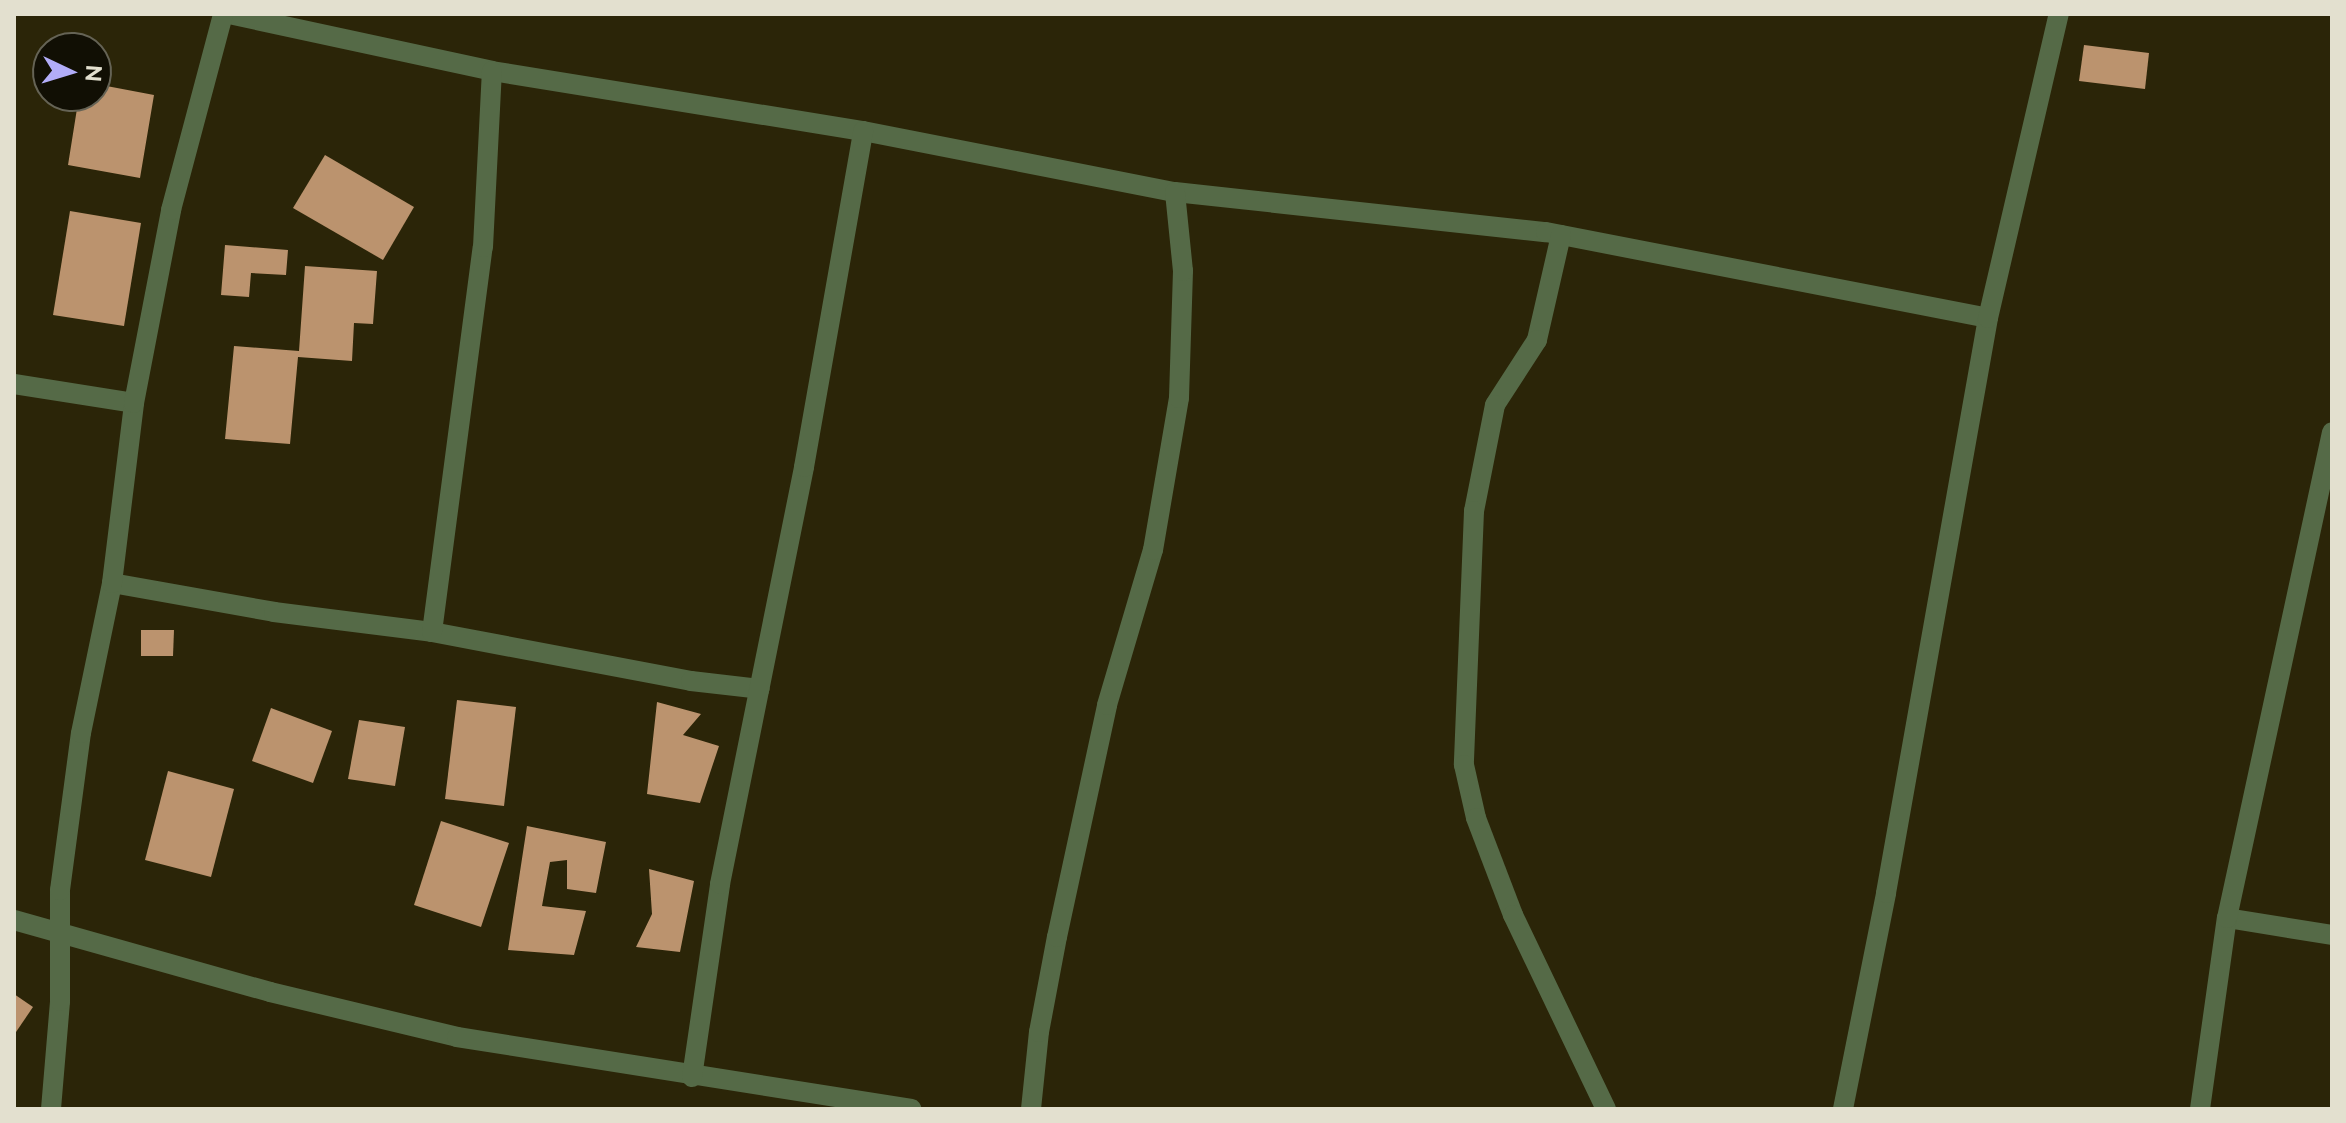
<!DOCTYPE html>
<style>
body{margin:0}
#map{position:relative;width:2346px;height:1123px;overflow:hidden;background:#2b2508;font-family:Raleway,sans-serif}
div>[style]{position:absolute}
.building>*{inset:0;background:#bb936e}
.minor>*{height:20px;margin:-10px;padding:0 10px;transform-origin:10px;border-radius:10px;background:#556a47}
span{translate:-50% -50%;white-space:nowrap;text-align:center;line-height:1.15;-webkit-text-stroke:8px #110f04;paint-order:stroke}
.frame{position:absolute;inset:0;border:16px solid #e3e0cf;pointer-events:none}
.north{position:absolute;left:32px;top:32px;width:80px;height:80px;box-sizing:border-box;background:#110f04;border:2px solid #656355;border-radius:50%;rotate:94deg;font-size:22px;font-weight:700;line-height:32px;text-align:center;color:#e3e0cf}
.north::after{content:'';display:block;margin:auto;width:28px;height:36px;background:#b2adf9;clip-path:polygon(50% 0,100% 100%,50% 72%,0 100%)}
</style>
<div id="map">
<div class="building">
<i style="clip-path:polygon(2084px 45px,2149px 53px,2145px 89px,2079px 81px)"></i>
<i style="clip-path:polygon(96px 84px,154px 95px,140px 178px,68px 165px,79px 96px,96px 96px)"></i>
<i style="clip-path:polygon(325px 155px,414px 207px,383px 260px,293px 208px)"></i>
<i style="clip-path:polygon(70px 211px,141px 223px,124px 326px,53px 315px)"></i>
<i style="clip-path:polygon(225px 245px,288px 250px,286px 275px,251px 273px,249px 297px,221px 295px)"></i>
<i style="clip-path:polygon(305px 266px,377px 271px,373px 324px,354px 323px,352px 361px,298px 357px,290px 444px,225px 439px,234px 346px,299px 351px)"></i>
<i style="clip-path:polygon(141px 630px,174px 630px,173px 656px,141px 656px)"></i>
<i style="clip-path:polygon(457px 700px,516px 707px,504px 806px,445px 799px)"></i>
<i style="clip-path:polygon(657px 702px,701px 714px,683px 735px,719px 746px,700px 803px,647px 794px)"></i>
<i style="clip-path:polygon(271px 708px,332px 731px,313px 783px,252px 761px)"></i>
<i style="clip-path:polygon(359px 720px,405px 727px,395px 786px,348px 779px)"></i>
<i style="clip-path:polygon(168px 771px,234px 789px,211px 877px,145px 860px)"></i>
<i style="clip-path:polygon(441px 821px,509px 843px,481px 927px,414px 905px)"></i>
<i style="clip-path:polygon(527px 826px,606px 842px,596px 893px,567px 889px,567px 860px,550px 862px,542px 906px,586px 911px,574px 955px,508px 950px)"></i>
<i style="clip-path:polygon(649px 869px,694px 881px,680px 952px,636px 947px,652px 914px)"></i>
<i style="clip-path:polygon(14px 994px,33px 1007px,14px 1035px)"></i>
</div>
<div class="minor">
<i style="left:229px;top:14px;width:269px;rotate:12.2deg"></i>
<i style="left:492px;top:71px;width:376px;rotate:9.2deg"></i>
<i style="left:863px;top:131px;width:318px;rotate:11.1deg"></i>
<i style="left:1175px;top:192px;width:373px;rotate:6.2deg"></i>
<i style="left:1546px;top:232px;width:450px;rotate:11deg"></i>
<i style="left:1561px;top:235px;width:108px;rotate:102.9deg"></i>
<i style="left:1537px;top:340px;width:77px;rotate:122.9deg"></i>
<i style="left:1495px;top:405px;width:108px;rotate:101.2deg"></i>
<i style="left:1474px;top:511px;width:254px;rotate:92.3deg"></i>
<i style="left:1464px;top:765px;width:54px;rotate:77.2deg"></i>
<i style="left:1476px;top:818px;width:104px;rotate:69.1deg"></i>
<i style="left:1513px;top:915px;width:215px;rotate:64.4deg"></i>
<i style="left:14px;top:384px;width:121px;rotate:9deg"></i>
<i style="left:112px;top:583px;width:165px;rotate:10.1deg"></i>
<i style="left:274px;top:612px;width:159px;rotate:7.2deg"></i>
<i style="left:432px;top:632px;width:264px;rotate:10.7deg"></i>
<i style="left:691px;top:681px;width:69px;rotate:6.6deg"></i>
<i style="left:432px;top:632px;width:388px;rotate:-82.5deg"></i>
<i style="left:483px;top:247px;width:176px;rotate:-87.1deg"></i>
<i style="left:2227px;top:918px;width:106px;rotate:9.2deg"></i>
<i style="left:14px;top:920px;width:266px;rotate:15.7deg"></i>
<i style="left:270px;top:992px;width:192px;rotate:13.5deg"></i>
<i style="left:457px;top:1037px;width:460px;rotate:9deg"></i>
<i style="left:692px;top:1077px;width:195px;rotate:-81.7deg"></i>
<i style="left:720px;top:884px;width:425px;rotate:-78.6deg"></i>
<i style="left:804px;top:467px;width:341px;rotate:-80deg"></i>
<i style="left:51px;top:1109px;width:108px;rotate:-85.2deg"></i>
<i style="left:60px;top:1001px;width:111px;rotate:-90deg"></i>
<i style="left:60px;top:890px;width:158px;rotate:-82.4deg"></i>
<i style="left:81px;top:733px;width:153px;rotate:-78.3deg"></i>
<i style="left:112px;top:583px;width:181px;rotate:-83deg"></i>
<i style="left:134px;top:403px;width:197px;rotate:-79.1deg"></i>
<i style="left:171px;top:210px;width:203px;rotate:-75.1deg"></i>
<i style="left:1031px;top:1109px;width:77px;rotate:-84.1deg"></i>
<i style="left:1039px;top:1032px;width:97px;rotate:-79.3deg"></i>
<i style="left:1057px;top:937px;width:237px;rotate:-77.8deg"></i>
<i style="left:1107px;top:705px;width:162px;rotate:-73.5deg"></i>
<i style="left:1153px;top:550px;width:154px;rotate:-80.3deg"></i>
<i style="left:1179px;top:398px;width:127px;rotate:-88.2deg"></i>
<i style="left:1183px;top:271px;width:79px;rotate:-95.8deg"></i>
<i style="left:1843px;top:1109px;width:220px;rotate:-78.7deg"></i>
<i style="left:1886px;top:893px;width:584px;rotate:-79.94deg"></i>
<i style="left:1988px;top:318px;width:312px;rotate:-76.9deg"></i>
<i style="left:2200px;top:1109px;width:193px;rotate:-82deg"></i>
<i style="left:2227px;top:918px;width:497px;rotate:-77.8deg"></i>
</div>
<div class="frame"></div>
<div class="north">N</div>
</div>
